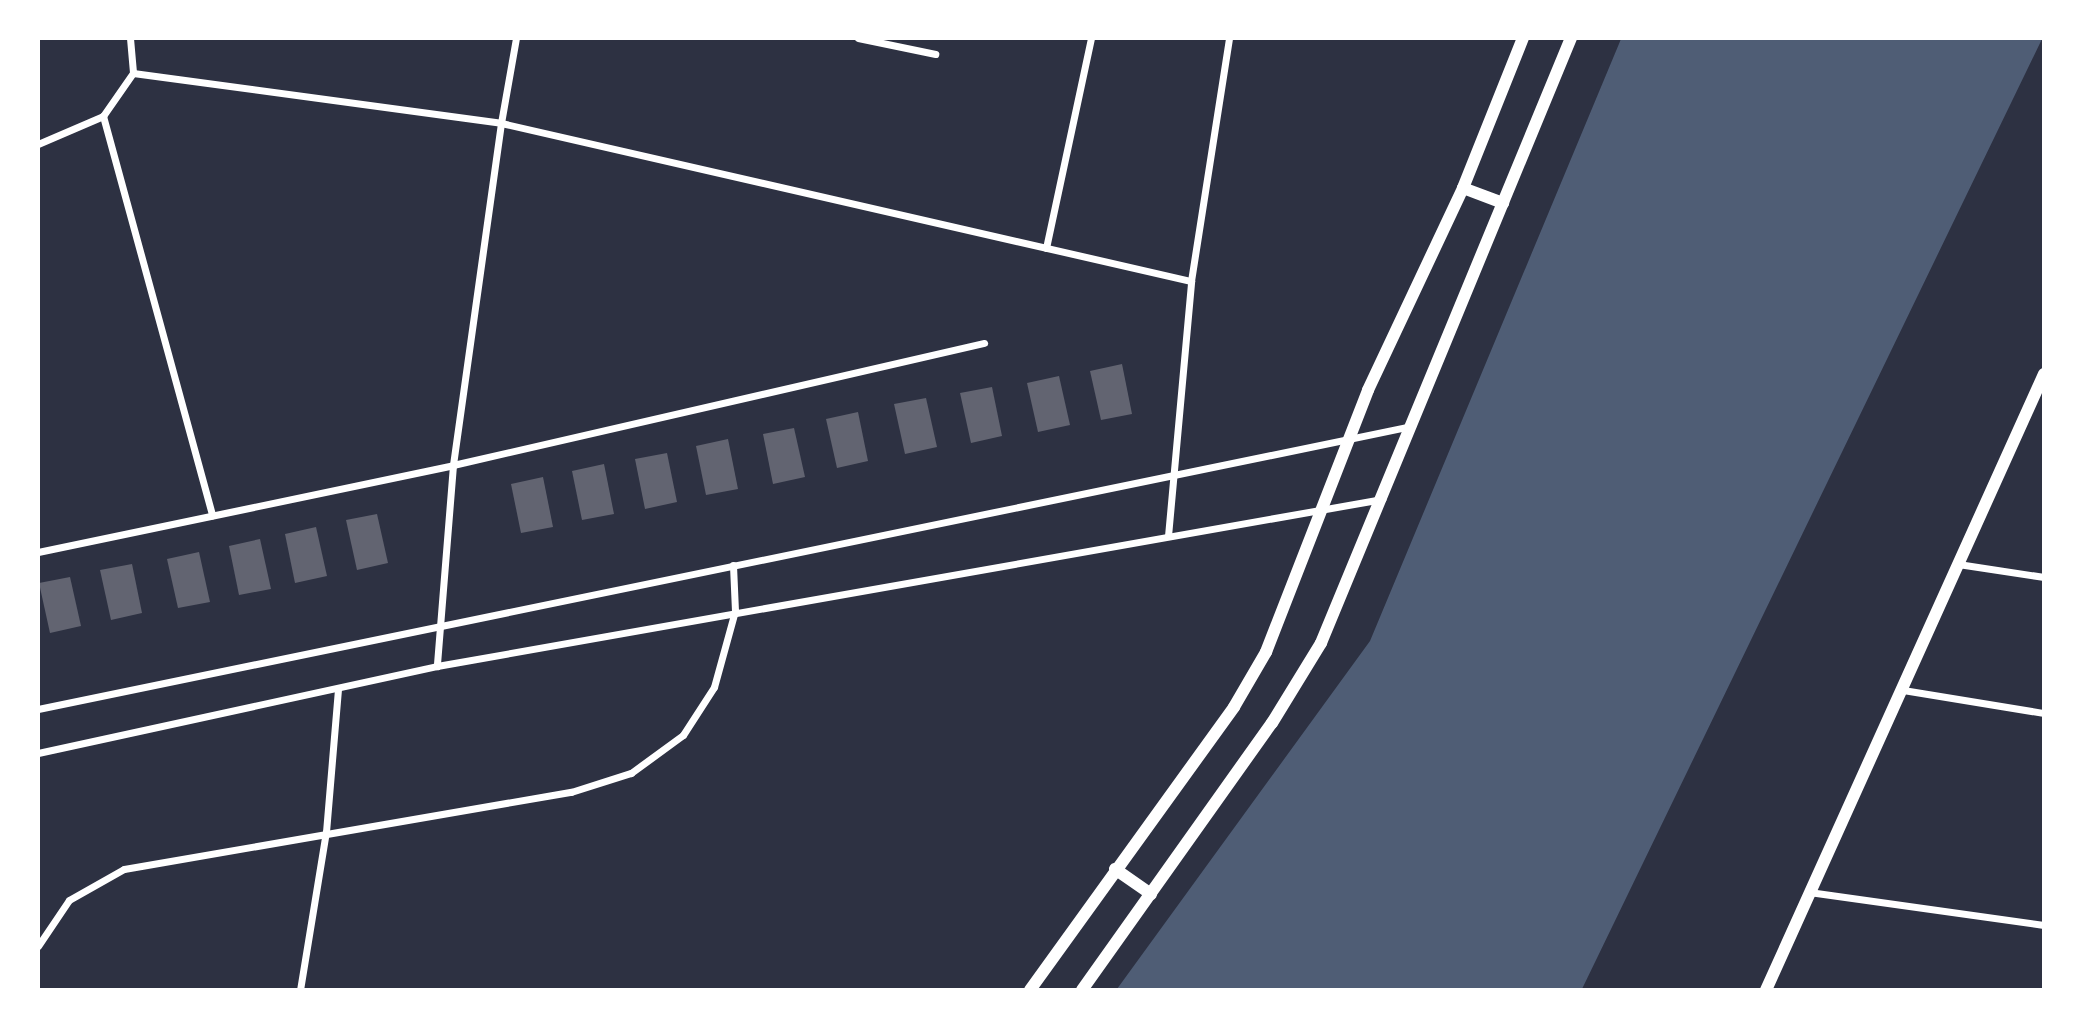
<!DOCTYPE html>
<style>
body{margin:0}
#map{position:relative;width:2082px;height:1028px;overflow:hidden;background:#2d3142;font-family:Barlow,sans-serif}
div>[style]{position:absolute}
.water>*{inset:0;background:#4f5d75}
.building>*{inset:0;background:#626471}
.minor>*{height:7px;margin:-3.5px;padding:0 3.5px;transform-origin:3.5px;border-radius:3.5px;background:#fff}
.tertiary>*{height:12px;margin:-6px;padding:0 6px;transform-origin:6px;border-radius:6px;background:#fff}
span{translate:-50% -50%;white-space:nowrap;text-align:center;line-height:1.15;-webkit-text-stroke:7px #fff;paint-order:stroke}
.frame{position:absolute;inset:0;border:40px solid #fff;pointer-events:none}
</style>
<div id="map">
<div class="water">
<i style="clip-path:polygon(1621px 39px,2042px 39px,1582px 989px,1117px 989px,1370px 641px)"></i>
</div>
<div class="building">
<i style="clip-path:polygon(1122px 364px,1132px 414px,1101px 420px,1090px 371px)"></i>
<i style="clip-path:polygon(1059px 376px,1070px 425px,1038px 432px,1027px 383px)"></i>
<i style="clip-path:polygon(992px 387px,1002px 436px,971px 443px,960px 393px)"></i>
<i style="clip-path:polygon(926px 398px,937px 447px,905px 454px,894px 404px)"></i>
<i style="clip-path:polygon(858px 412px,868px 461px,837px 468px,826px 419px)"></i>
<i style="clip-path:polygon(794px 428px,805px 477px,773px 484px,763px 434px)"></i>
<i style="clip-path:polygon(728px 439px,738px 489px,706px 495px,696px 446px)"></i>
<i style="clip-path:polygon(667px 453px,677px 502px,645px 509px,635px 459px)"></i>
<i style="clip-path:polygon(604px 464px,614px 514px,582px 520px,572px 471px)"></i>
<i style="clip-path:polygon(543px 477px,553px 527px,521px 533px,511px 484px)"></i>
<i style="clip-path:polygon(377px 514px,388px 563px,357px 570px,346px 520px)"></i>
<i style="clip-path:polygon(316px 527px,327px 576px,295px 583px,285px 534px)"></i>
<i style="clip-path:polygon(260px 539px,271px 589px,239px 595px,229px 546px)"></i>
<i style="clip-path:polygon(199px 552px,210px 602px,178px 608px,167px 559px)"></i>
<i style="clip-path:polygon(132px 564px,142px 613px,111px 620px,100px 570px)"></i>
<i style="clip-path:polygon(70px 577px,81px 626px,50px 633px,39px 583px)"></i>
</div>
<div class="minor">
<i style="left:130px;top:38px;width:35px;rotate:85deg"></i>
<i style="left:516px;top:38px;width:86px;rotate:100deg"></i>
<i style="left:501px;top:123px;width:708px;rotate:12.9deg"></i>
<i style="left:858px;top:38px;width:79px;rotate:11.7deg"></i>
<i style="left:103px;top:116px;width:414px;rotate:74.7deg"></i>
<i style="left:38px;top:144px;width:71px;rotate:-23.3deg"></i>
<i style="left:103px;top:116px;width:52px;rotate:-55.1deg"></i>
<i style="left:133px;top:73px;width:371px;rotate:7.7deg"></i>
<i style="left:501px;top:123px;width:345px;rotate:98deg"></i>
<i style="left:453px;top:465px;width:202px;rotate:94.6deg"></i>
<i style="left:1046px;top:248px;width:215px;rotate:-77.9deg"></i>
<i style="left:1168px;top:536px;width:256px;rotate:-84.8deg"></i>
<i style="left:1191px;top:281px;width:246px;rotate:-81.1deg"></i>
<i style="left:38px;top:552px;width:424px;rotate:-11.8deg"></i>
<i style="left:453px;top:465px;width:545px;rotate:-12.94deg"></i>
<i style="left:1958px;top:564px;width:87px;rotate:8.6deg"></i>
<i style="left:1903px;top:690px;width:143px;rotate:9.3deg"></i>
<i style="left:38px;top:709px;width:1403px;rotate:-11.64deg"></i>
<i style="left:38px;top:753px;width:408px;rotate:-12.3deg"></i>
<i style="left:437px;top:666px;width:960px;rotate:-10.02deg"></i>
<i style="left:1809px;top:892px;width:237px;rotate:8deg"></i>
<i style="left:38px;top:946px;width:55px;rotate:-56deg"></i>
<i style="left:69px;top:900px;width:63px;rotate:-29.4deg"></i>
<i style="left:124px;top:869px;width:454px;rotate:-9.8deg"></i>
<i style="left:571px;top:792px;width:63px;rotate:-17.6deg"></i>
<i style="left:631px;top:773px;width:64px;rotate:-36.2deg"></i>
<i style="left:683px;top:735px;width:57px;rotate:-57.1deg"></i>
<i style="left:714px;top:687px;width:79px;rotate:-74.6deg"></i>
<i style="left:735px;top:611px;width:46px;rotate:-92.5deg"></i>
<i style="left:300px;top:990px;width:160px;rotate:-80.7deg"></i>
<i style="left:326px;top:832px;width:143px;rotate:-85.2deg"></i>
</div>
<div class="tertiary">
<i style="left:1463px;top:188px;width:43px;rotate:20.6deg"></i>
<i style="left:1115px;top:869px;width:44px;rotate:34.8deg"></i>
<i style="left:1030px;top:990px;width:349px;rotate:-54.2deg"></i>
<i style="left:1234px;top:707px;width:64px;rotate:-59.8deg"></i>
<i style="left:1266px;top:652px;width:281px;rotate:-68.7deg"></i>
<i style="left:1368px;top:390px;width:223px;rotate:-64.8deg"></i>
<i style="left:1463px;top:188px;width:162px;rotate:-68.2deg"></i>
<i style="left:1082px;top:990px;width:328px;rotate:-54.6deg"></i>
<i style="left:1272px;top:723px;width:94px;rotate:-58.5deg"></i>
<i style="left:1321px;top:643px;width:655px;rotate:-67.55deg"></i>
<i style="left:1766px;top:990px;width:676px;rotate:-65.71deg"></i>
</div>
<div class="frame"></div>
</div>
